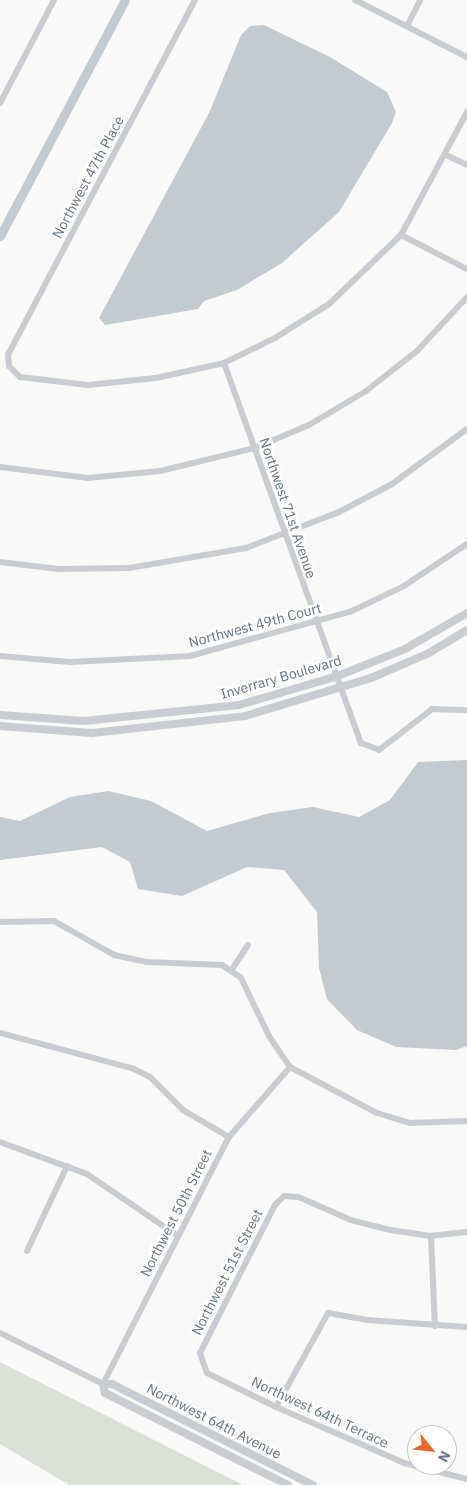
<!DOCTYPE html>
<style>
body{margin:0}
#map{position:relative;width:467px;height:1485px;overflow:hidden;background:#f9faf7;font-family:"IBM Plex Sans",sans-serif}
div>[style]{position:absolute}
.green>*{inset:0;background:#dae2d8}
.water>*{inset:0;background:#c1cbd1}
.canal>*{height:9px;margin:-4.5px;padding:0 4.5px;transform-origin:4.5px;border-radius:4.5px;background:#c1cbd1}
.minor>*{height:6px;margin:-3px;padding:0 3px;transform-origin:3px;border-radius:3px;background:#c9ccd0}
.tertiary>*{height:8px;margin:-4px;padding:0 4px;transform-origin:4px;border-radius:4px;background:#c9ccd0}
span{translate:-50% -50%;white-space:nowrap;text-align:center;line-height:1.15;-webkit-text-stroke:5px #fff;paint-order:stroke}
.street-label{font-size:14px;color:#66768a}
.north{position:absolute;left:407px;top:1425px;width:50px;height:50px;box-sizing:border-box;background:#fff;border:1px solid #c2c8d0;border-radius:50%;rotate:118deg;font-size:14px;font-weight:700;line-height:20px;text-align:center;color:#66768a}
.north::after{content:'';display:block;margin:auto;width:18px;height:22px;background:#f06820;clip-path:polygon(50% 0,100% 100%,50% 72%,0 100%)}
</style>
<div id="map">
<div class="green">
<i style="clip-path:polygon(0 1362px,243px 1485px,69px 1485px,0 1444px)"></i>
</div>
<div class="water">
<i style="clip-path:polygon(264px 25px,330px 57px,387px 92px,396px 112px,392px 123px,339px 212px,282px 263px,237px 290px,204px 301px,198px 309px,105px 325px,99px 318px,210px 111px,241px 35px,250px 26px)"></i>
<i style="clip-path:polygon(467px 760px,467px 1046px,456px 1050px,396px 1047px,357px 1030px,327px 999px,319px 968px,317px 912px,284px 870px,247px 867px,182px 896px,138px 889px,130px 862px,102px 847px,0 860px,0 817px,20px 821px,70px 797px,108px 791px,151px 801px,207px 831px,270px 813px,313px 807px,359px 817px,390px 800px,418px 762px)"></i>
</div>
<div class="canal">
<i style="left:0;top:236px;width:267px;rotate:-62.1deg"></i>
</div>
<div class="minor">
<i style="left:195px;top:0;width:400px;rotate:117.8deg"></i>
<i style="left:8px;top:354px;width:12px;rotate:85deg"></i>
<i style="left:9px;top:366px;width:16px;rotate:45deg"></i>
<i style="left:20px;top:377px;width:68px;rotate:6.7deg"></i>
<i style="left:88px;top:385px;width:68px;rotate:-5.9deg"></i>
<i style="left:156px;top:378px;width:70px;rotate:-12.4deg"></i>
<i style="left:224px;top:363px;width:57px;rotate:-26.1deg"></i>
<i style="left:275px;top:338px;width:64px;rotate:-32.2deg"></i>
<i style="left:329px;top:304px;width:100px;rotate:-43.8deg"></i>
<i style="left:401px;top:235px;width:140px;rotate:-61.8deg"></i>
<i style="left:355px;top:0;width:126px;rotate:27deg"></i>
<i style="left:407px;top:26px;width:29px;rotate:-63deg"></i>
<i style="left:0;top:103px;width:116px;rotate:-62.3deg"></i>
<i style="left:446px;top:155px;width:23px;rotate:25deg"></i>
<i style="left:401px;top:235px;width:74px;rotate:27.3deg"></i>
<i style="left:224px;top:363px;width:404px;rotate:70.2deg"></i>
<i style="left:361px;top:743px;width:19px;rotate:21deg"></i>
<i style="left:379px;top:750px;width:67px;rotate:-37.7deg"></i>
<i style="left:432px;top:709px;width:35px;rotate:2deg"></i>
<i style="left:0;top:467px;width:89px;rotate:7.1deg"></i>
<i style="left:88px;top:478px;width:72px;rotate:-5.6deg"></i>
<i style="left:160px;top:471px;width:98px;rotate:-13.6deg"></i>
<i style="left:255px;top:448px;width:59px;rotate:-23.1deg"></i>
<i style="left:309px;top:425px;width:66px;rotate:-30.8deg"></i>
<i style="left:366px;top:391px;width:65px;rotate:-38.1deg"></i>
<i style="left:417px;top:351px;width:74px;rotate:-47.2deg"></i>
<i style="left:0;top:562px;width:59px;rotate:6.8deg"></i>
<i style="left:59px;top:569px;width:70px;rotate:-0.8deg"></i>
<i style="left:129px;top:568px;width:119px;rotate:-9.7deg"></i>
<i style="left:246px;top:548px;width:100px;rotate:-21.2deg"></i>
<i style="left:339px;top:512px;width:60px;rotate:-27.8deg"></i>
<i style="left:392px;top:484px;width:93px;rotate:-36.3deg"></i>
<i style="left:0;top:656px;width:70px;rotate:4.9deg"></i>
<i style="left:70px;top:662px;width:120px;rotate:-2.9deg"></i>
<i style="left:190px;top:656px;width:168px;rotate:-15.5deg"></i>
<i style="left:352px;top:611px;width:58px;rotate:-25.7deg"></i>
<i style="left:404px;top:586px;width:76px;rotate:-33.7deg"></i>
<i style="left:0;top:922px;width:54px;rotate:-1.1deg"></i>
<i style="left:54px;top:921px;width:69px;rotate:29.5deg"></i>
<i style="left:114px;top:955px;width:34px;rotate:12deg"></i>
<i style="left:147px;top:962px;width:75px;rotate:2.3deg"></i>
<i style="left:222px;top:965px;width:23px;rotate:34deg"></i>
<i style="left:241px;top:978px;width:64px;rotate:64.2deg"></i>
<i style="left:269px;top:1036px;width:37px;rotate:56deg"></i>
<i style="left:290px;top:1067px;width:98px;rotate:27.9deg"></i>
<i style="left:377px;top:1113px;width:34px;rotate:17deg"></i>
<i style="left:410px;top:1123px;width:57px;rotate:-2deg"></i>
<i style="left:231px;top:971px;width:31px;rotate:-57deg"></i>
<i style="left:0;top:1033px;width:139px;rotate:15deg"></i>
<i style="left:134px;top:1069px;width:18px;rotate:27deg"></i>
<i style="left:150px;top:1077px;width:47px;rotate:45deg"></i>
<i style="left:183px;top:1110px;width:53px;rotate:30.4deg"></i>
<i style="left:0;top:1142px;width:93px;rotate:20.2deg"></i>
<i style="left:87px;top:1174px;width:110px;rotate:34.3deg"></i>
<i style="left:467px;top:1232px;width:36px;rotate:174deg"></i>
<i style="left:431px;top:1236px;width:41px;rotate:-171.7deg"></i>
<i style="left:390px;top:1230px;width:40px;rotate:-165.6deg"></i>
<i style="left:351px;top:1220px;width:58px;rotate:-156.5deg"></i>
<i style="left:298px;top:1197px;width:14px;rotate:-176deg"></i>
<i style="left:284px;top:1196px;width:13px;rotate:135deg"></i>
<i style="left:275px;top:1205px;width:166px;rotate:116.9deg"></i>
<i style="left:200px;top:1353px;width:21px;rotate:71deg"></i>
<i style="left:207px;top:1373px;width:77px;rotate:26.2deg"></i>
<i style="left:276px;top:1407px;width:140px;rotate:23.6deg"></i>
<i style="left:404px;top:1463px;width:65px;rotate:14.3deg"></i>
<i style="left:431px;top:1236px;width:90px;rotate:87.5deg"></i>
<i style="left:27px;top:1251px;width:94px;rotate:-64.8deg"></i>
<i style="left:0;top:1333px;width:115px;rotate:26.3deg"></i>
<i style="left:103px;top:1384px;width:277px;rotate:-63deg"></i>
<i style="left:229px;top:1137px;width:93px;rotate:-48.9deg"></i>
<i style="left:276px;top:1407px;width:107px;rotate:-61deg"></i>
<i style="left:328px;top:1313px;width:40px;rotate:10deg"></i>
<i style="left:367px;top:1320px;width:100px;rotate:4deg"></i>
</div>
<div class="tertiary">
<i style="left:0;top:715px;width:84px;rotate:4.1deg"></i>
<i style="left:84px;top:721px;width:156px;rotate:-5.9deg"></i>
<i style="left:239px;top:705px;width:100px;rotate:-16.3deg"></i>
<i style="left:335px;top:677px;width:75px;rotate:-21.8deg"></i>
<i style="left:405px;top:649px;width:72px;rotate:-30.1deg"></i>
<i style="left:0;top:726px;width:92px;rotate:4.4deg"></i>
<i style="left:92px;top:733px;width:154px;rotate:-6.3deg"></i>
<i style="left:245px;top:716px;width:132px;rotate:-16.8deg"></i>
<i style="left:371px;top:678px;width:63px;rotate:-23.3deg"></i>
<i style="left:429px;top:653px;width:44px;rotate:-31.2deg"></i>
<i style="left:288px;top:1485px;width:205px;rotate:-153.3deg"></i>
<i style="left:105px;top:1393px;width:9px;rotate:-103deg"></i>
<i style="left:103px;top:1384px;width:9px"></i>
<i style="left:112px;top:1384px;width:225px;rotate:26.7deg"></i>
</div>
<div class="street-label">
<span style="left:88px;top:177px;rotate:-62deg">Northwest 47th Place</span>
<span style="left:288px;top:508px;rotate:71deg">Northwest 71st Avenue</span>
<span style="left:255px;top:625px;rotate:-15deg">Northwest 49th Court</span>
<span style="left:281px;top:677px;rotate:-16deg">Inverrary Boulevard</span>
<span style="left:176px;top:1213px;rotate:-63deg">Northwest 50th Street</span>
<span style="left:227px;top:1272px;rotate:-63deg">Northwest 51st Street</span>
<span style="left:320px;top:1412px;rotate:25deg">Northwest 64th Terrace</span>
<span style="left:214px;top:1421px;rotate:27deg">Northwest 64th Avenue</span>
</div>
<div class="north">N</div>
</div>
